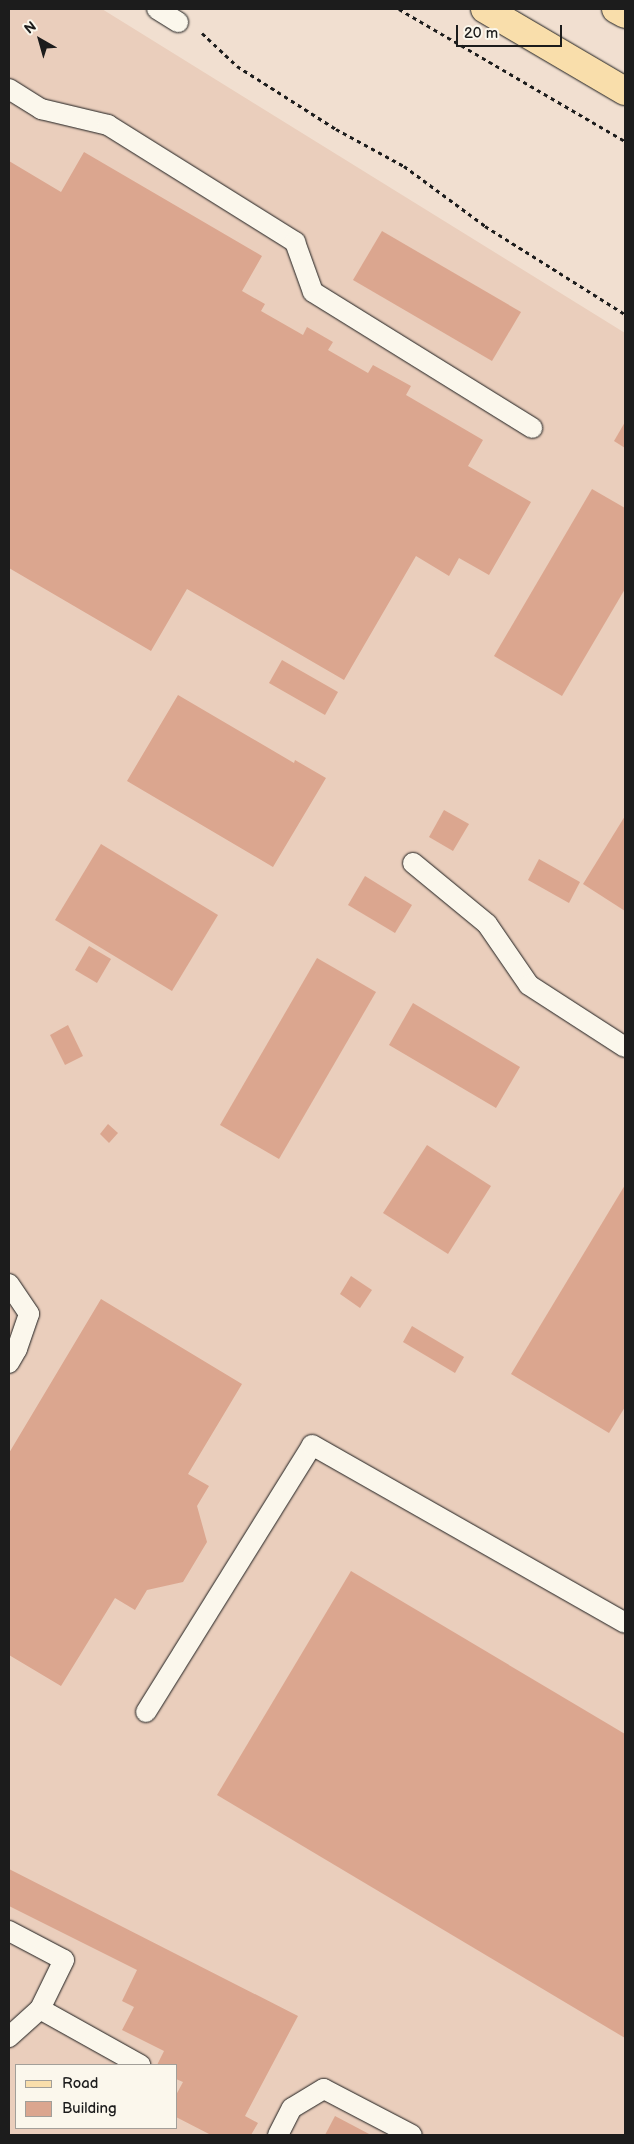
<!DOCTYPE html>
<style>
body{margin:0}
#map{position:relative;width:634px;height:2144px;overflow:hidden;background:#f1dfd0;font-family:"Balsamiq Sans",sans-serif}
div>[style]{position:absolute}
.built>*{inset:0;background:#eacebc}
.building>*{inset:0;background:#dba68f}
.path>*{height:3px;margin-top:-1.5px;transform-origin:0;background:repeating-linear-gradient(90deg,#1c1c1c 0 4px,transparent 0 8px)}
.roads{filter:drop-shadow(0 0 1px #1c1c1c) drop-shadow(0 0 1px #1c1c1c)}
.lane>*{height:20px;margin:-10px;padding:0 10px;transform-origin:10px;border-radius:10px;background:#fbf7ec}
.primary>*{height:28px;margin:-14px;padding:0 14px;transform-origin:14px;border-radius:14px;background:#f9deab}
span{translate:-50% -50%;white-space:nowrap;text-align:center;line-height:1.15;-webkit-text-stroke:4.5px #fbf7ec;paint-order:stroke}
.frame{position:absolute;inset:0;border:10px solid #1c1c1c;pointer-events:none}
.legend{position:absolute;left:15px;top:2064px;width:162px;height:65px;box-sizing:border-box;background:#fbf7ec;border:1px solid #a29f99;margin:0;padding:6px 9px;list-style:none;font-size:15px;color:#1c1c1c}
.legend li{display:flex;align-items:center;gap:10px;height:25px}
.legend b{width:25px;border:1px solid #a29f99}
.north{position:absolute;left:15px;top:15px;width:50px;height:50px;-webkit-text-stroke:4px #fbf7ec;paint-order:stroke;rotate:322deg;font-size:14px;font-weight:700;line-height:20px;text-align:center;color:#1c1c1c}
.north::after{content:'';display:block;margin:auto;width:18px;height:22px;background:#1c1c1c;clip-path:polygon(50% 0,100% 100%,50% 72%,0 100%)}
.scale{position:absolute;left:456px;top:25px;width:106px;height:22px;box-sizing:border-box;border:2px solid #1c1c1c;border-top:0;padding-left:6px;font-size:15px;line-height:18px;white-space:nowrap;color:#1c1c1c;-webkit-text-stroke:4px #fbf7ec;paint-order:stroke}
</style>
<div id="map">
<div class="built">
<i style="clip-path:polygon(evenodd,9px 9px,102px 9px,625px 333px,625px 2135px,9px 2135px,9px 9px,16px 2065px,176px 2065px,176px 2128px,16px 2128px,16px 2065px)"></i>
</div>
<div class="building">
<i style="clip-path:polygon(84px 152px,262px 256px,242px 291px,265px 304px,261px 311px,303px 335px,307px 327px,333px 342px,328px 350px,368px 373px,373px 365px,411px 386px,406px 395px,483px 440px,468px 466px,531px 502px,489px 575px,459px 558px,449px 576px,416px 556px,344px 680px,187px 589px,151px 651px,9px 568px,9px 161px,61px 192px)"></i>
<i style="clip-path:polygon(382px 231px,521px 312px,492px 361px,353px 280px)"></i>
<i style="clip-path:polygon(625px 422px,625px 448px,614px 441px)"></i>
<i style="clip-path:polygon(592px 489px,625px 508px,625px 589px,562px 696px,494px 656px)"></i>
<i style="clip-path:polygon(282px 660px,338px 692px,325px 715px,269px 683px)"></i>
<i style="clip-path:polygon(178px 695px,294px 763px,295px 760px,326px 778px,273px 867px,127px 781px)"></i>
<i style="clip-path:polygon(444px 810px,469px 824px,453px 851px,429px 837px)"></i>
<i style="clip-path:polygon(625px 816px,625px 911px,583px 884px)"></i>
<i style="clip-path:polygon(101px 844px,218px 915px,172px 991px,55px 920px)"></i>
<i style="clip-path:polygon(539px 859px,580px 882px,569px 903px,528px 880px)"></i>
<i style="clip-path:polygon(365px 876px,412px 905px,395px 933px,348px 905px)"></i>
<i style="clip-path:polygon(89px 946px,111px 959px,97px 983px,75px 970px)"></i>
<i style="clip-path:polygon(317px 958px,376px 992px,279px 1159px,220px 1125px)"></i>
<i style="clip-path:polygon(413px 1003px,520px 1067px,496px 1108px,389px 1045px)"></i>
<i style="clip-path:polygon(68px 1025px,83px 1056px,65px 1065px,50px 1035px)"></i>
<i style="clip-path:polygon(108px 1124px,118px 1133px,109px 1143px,100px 1134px)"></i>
<i style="clip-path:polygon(427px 1145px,491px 1186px,448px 1254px,383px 1213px)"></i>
<i style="clip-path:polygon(625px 1185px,625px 1407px,609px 1433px,511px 1374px)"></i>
<i style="clip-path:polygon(351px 1276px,372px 1290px,360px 1308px,340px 1294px)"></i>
<i style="clip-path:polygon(101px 1299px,242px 1384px,188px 1474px,209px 1486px,197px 1506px,207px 1542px,183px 1582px,147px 1590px,135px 1610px,115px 1598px,61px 1686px,9px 1655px,9px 1453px)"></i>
<i style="clip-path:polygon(412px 1326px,464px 1357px,455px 1373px,403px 1342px)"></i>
<i style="clip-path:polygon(351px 1571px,625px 1734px,625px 2038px,217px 1795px)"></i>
<i style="clip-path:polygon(9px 1869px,298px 2016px,245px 2116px,258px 2123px,251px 2135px,211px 2135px,176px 2117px,176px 2095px,183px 2082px,176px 2079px,176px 2065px,157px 2065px,164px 2051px,122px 2030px,134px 2007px,122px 2001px,137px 1970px,9px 1906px)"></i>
<i style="clip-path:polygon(335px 2116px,371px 2135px,325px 2135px)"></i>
</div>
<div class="path">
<i style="left:399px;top:9px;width:262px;rotate:30.3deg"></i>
<i style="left:202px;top:33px;width:48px;rotate:43.3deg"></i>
<i style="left:237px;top:66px;width:117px;rotate:32.5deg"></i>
<i style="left:336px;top:129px;width:77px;rotate:28.6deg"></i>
<i style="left:404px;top:166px;width:101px;rotate:36.5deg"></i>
<i style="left:485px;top:226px;width:165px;rotate:32.2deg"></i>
</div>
<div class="roads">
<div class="lane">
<i style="left:157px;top:9px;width:25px;rotate:32deg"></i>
<i style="left:9px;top:89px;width:38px;rotate:32deg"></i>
<i style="left:41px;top:109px;width:69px;rotate:13.4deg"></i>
<i style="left:108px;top:125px;width:221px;rotate:32deg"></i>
<i style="left:295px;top:242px;width:53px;rotate:70.2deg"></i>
<i style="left:313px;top:292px;width:258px;rotate:31.8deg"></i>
<i style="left:413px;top:863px;width:96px;rotate:39.5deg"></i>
<i style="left:487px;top:924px;width:74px;rotate:55.5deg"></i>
<i style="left:529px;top:985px;width:114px;rotate:32.9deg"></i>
<i style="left:9px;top:1284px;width:36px;rotate:56deg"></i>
<i style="left:29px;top:1314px;width:37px;rotate:109deg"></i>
<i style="left:17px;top:1349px;width:16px;rotate:120deg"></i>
<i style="left:146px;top:1712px;width:314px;rotate:-58.1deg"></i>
<i style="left:312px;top:1445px;width:360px;rotate:29.6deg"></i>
<i style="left:9px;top:1931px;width:62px;rotate:27.8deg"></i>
<i style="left:64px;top:1960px;width:55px;rotate:116.1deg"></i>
<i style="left:40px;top:2009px;width:42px;rotate:137.9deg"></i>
<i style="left:40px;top:2009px;width:115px;rotate:29.2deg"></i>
<i style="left:278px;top:2135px;width:30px;rotate:-63deg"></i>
<i style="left:292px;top:2108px;width:37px;rotate:-31deg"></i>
<i style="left:324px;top:2089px;width:99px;rotate:27.6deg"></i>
</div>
<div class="primary">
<i style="left:485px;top:9px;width:162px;rotate:30.4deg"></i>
<i style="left:616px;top:9px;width:10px;rotate:29deg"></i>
</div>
</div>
<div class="frame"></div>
<ul class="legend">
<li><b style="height:6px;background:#f9deab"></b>Road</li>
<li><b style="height:14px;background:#dba68f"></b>Building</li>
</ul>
<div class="north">N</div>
<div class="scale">20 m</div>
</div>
